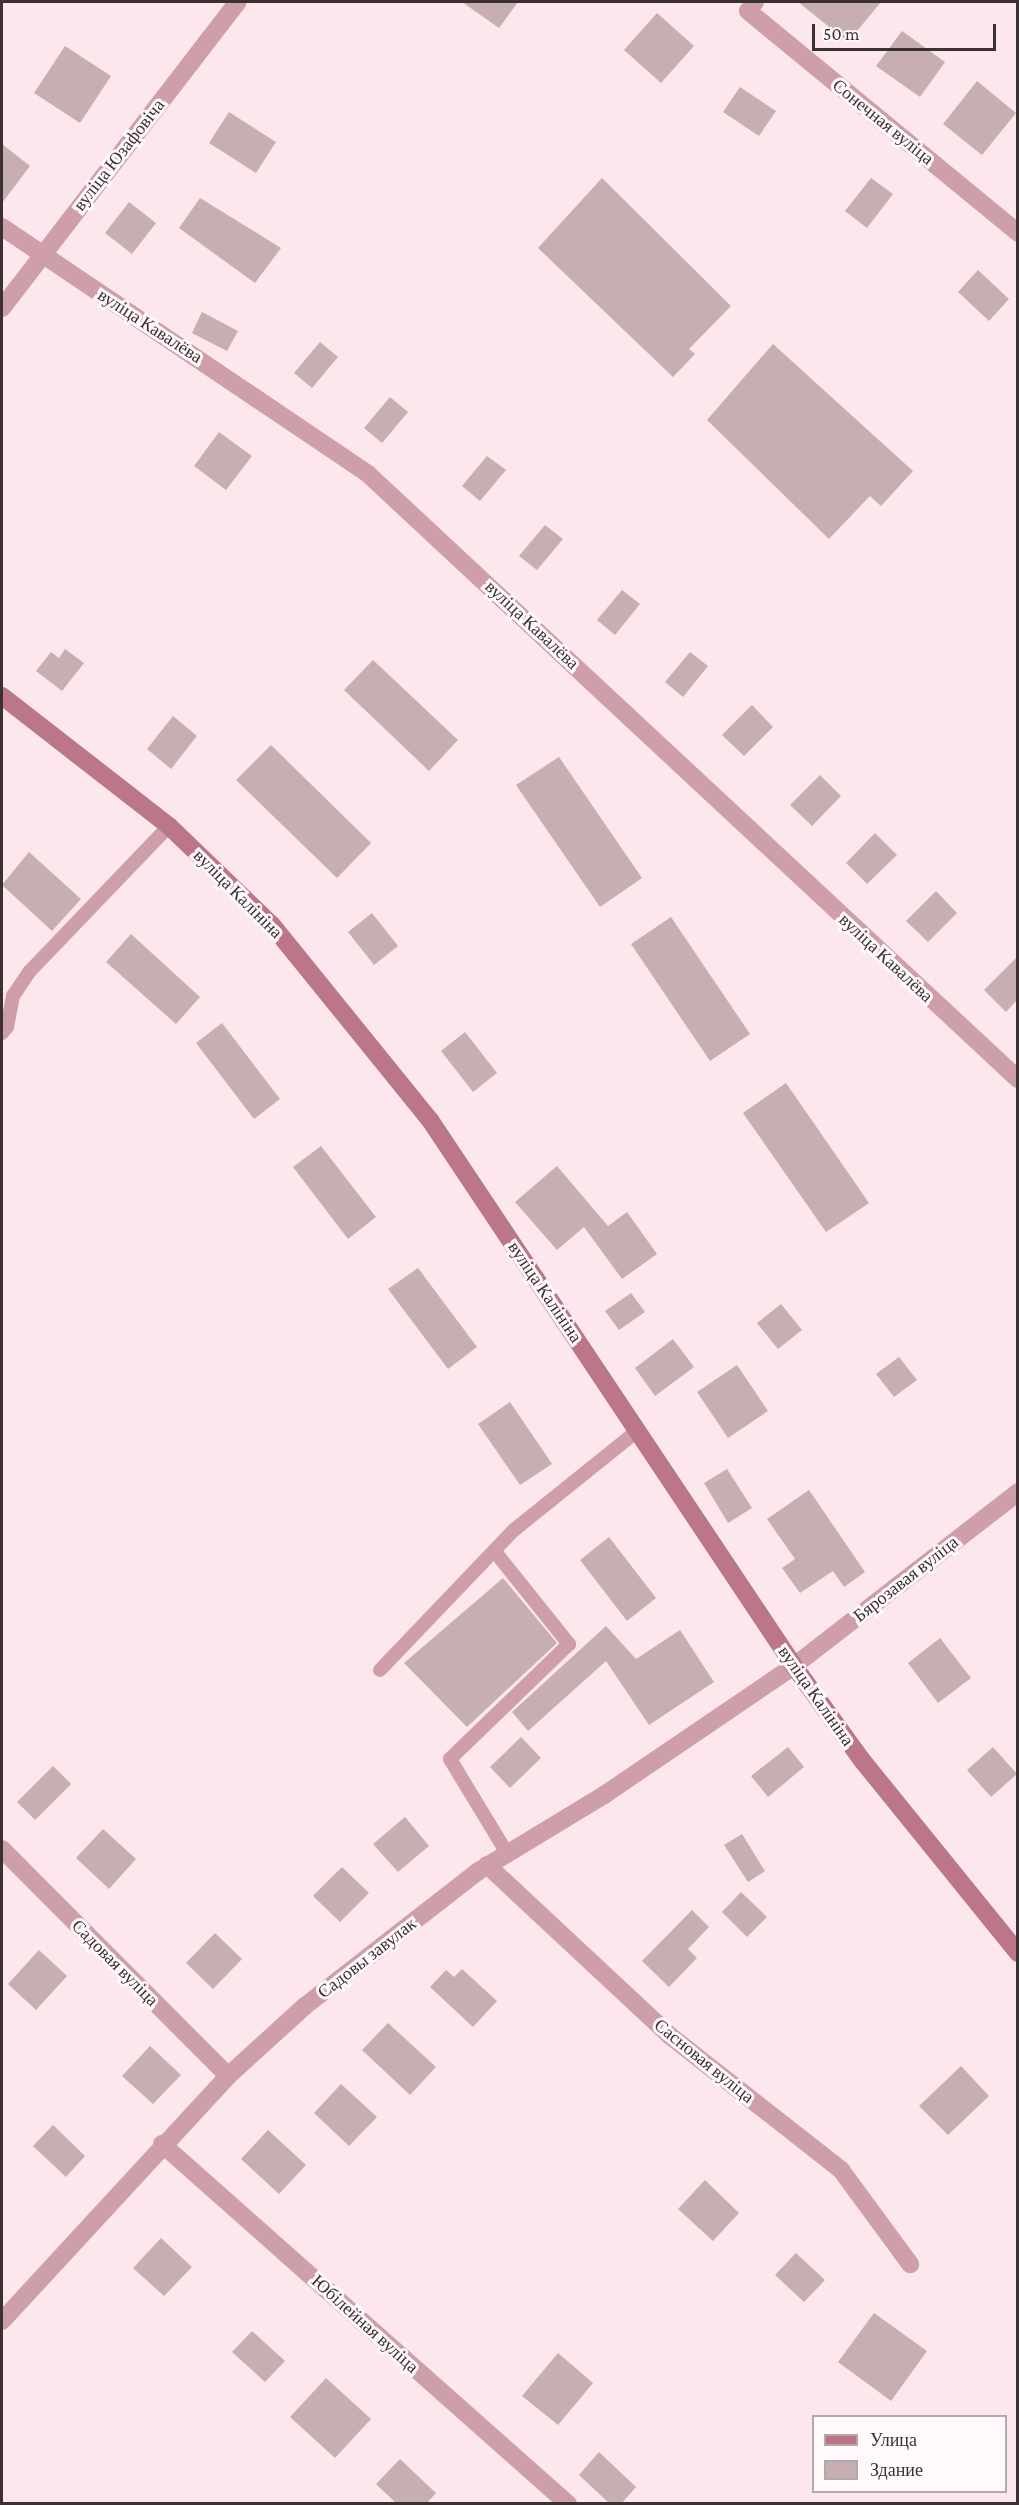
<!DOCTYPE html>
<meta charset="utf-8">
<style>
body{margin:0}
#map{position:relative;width:1019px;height:2505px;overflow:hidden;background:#fce8ec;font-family:"Crimson Pro",serif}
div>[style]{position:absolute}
.building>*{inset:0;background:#c6aeb3}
.lane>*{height:14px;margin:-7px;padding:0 7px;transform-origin:7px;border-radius:7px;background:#ce9faa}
.street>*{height:18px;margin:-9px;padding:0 9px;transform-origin:9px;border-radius:9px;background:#ce9faa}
.secondary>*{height:18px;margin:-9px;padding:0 9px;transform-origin:9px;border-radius:9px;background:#bb7789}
span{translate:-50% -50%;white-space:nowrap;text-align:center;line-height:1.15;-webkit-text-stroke:6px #fff9fa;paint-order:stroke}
.street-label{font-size:18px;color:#3b3133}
.frame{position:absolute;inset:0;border:3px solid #3b3133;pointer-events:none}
.legend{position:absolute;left:812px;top:2415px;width:195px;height:78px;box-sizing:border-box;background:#fff9fa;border:2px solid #b1a9aa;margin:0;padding:8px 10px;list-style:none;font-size:18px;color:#3b3133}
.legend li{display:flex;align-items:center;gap:12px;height:30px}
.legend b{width:30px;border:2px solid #b1a9aa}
.scale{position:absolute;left:812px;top:24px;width:184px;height:27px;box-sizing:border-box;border:3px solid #3b3133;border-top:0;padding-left:8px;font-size:18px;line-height:21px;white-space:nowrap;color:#3b3133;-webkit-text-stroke:4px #fff9fa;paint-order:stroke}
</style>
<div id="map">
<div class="building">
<i style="clip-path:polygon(462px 2px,518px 2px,499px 28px)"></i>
<i style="clip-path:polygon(798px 2px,881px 2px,848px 42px)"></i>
<i style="clip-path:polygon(657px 13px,694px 46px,661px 83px,624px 50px)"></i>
<i style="clip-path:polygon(902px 31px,945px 62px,920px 97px,876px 66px)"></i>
<i style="clip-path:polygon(65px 46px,111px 76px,80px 123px,34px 93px)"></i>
<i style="clip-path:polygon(977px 81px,1016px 113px,982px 155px,943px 124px)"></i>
<i style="clip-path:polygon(740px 87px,776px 111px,759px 136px,723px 112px)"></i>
<i style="clip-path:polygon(229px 112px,276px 142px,256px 173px,209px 143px)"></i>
<i style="clip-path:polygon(2px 144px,30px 166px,2px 203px)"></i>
<i style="clip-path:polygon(602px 178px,731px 306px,689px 349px,695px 354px,673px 377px,538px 248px)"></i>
<i style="clip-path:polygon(871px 178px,893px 194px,867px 228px,845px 211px)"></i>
<i style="clip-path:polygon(200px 198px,281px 248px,255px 283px,179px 228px)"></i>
<i style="clip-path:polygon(129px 202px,156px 223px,132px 254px,105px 233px)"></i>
<i style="clip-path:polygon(978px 270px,1009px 299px,989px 321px,958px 292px)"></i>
<i style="clip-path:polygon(202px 312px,238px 331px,227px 351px,192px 333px)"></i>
<i style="clip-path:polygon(320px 342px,338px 357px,312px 388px,294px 373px)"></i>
<i style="clip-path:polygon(773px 344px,913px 471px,881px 506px,870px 496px,829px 539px,707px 420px)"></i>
<i style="clip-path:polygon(390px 397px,408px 412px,382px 443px,364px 428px)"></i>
<i style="clip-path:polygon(219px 432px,252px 456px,226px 490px,194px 466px)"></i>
<i style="clip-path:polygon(487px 456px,506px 470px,480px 501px,462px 486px)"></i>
<i style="clip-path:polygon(545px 525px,563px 539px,537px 570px,519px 556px)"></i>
<i style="clip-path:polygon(622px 590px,640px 604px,615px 635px,597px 620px)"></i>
<i style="clip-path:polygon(65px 649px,84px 663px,62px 691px,36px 671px,51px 652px,59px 658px)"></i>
<i style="clip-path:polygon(690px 652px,708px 666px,683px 697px,665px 682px)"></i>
<i style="clip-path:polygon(373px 660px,458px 740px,429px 771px,344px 690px)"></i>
<i style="clip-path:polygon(752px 705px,773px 727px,744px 756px,722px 735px)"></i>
<i style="clip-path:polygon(173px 716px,197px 736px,171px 769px,147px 749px)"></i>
<i style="clip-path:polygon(271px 745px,371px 843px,337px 878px,236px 780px)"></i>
<i style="clip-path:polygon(559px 757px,642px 878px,600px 907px,516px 785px)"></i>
<i style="clip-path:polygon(820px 775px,841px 796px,812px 826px,790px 805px)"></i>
<i style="clip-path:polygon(875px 833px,897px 855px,867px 884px,846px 863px)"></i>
<i style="clip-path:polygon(29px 852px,81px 899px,52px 931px,2px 885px)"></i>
<i style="clip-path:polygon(936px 891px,957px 913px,928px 942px,906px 921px)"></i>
<i style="clip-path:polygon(372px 913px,398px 946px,374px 965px,348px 932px)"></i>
<i style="clip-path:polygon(671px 917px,750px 1034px,710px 1061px,631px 944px)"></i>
<i style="clip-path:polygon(131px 934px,200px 997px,176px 1024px,106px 962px)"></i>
<i style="clip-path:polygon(1017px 957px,1017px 1000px,1006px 1012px,984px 990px)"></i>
<i style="clip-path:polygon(222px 1023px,280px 1099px,254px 1119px,196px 1043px)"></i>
<i style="clip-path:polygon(465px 1032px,497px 1073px,473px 1092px,441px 1051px)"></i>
<i style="clip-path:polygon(786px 1083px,869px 1203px,826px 1232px,743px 1113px)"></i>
<i style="clip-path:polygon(321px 1146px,376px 1217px,348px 1239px,293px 1167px)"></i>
<i style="clip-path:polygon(557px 1166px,608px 1226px,627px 1212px,657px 1254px,622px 1279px,584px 1227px,557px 1250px,515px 1202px)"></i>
<i style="clip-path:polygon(418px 1268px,477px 1347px,448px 1369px,388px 1289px)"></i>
<i style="clip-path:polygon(631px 1293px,645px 1312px,619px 1330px,605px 1311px)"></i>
<i style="clip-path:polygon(781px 1304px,802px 1330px,778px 1349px,757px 1323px)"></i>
<i style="clip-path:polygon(673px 1339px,694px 1367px,655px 1396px,635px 1368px)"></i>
<i style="clip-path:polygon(899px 1357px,917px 1380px,894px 1397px,876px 1374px)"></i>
<i style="clip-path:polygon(737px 1365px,768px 1411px,728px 1438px,697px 1392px)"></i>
<i style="clip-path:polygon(510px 1402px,552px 1464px,520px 1485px,478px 1424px)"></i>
<i style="clip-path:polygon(727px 1469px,752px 1508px,728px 1523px,704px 1483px)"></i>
<i style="clip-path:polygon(809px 1490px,865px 1572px,844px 1587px,833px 1571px,800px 1593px,782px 1568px,795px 1559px,767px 1519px)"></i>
<i style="clip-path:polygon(609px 1537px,656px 1598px,627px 1621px,580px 1560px)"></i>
<i style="clip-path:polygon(503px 1578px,557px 1643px,467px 1727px,404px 1663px)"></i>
<i style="clip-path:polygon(606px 1626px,636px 1659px,680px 1630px,714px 1682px,649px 1725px,606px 1661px,528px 1731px,512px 1712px)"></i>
<i style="clip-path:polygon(940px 1638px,971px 1678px,938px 1703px,908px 1663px)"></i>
<i style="clip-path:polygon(521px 1737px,541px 1758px,510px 1788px,490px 1767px)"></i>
<i style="clip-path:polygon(788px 1747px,804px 1767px,768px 1797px,751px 1776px)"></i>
<i style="clip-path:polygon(993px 1747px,1017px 1774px,991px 1797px,967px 1770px)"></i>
<i style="clip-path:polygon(53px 1766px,71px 1784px,35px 1820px,17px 1802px)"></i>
<i style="clip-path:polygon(405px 1817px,429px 1846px,398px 1872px,373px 1844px)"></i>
<i style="clip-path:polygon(103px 1829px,136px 1859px,109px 1889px,76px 1858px)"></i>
<i style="clip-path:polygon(742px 1834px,765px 1871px,748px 1882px,724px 1845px)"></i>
<i style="clip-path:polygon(342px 1867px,369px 1893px,340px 1922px,313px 1896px)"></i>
<i style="clip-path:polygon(741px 1892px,767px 1917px,747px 1937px,722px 1912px)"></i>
<i style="clip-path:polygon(692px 1910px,709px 1927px,688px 1949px,697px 1958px,669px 1987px,642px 1961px)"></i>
<i style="clip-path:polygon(215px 1933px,242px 1959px,213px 1989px,186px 1963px)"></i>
<i style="clip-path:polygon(39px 1950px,67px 1976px,36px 2010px,8px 1984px)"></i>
<i style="clip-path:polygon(462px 1969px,497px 2001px,473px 2027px,430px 1987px,446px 1970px,454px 1977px)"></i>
<i style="clip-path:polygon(388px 2023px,436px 2067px,410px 2095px,362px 2050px)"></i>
<i style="clip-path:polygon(150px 2046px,181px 2075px,153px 2104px,122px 2076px)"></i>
<i style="clip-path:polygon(961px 2066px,989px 2096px,948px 2135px,919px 2106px)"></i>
<i style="clip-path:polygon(341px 2084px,377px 2117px,349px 2146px,314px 2113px)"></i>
<i style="clip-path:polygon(53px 2125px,85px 2156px,66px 2177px,33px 2146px)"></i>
<i style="clip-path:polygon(268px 2130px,306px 2165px,279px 2194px,241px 2159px)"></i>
<i style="clip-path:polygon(705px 2180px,739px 2213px,713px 2241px,678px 2209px)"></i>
<i style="clip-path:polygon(161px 2238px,192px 2267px,164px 2296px,133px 2268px)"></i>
<i style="clip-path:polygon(796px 2253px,825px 2280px,804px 2302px,775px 2275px)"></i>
<i style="clip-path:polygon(874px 2313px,927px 2351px,891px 2401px,838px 2362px)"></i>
<i style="clip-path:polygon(252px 2331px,285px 2361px,265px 2382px,232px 2352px)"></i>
<i style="clip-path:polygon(558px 2353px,593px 2383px,558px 2425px,522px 2396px)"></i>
<i style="clip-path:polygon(326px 2378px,371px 2419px,335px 2458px,290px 2417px)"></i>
<i style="clip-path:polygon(599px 2452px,636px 2487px,621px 2504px,610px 2504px,579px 2475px)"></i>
<i style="clip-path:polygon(400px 2459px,436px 2493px,426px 2504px,397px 2504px,376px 2484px)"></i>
</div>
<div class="lane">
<i style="left:2px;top:1033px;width:8px;rotate:-50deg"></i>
<i style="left:7px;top:1027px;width:32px;rotate:-79deg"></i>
<i style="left:13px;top:996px;width:30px;rotate:-56deg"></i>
<i style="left:30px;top:971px;width:201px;rotate:-46.2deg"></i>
<i style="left:496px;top:1553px;width:117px;rotate:51.3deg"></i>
<i style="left:569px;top:1644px;width:165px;rotate:136deg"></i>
<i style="left:450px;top:1759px;width:110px;rotate:58.8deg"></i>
<i style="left:380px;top:1670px;width:194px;rotate:-46.3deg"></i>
<i style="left:514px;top:1530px;width:156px;rotate:-38.8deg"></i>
</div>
<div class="street">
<i style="left:755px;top:2px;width:11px;rotate:128deg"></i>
<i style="left:748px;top:11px;width:350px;rotate:39.4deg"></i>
<i style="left:2px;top:227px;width:442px;rotate:34deg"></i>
<i style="left:368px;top:474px;width:888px;rotate:42.95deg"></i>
<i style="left:2px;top:308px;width:386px;rotate:-52.4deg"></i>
<i style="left:2px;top:1849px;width:320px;rotate:45.1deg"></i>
<i style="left:487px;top:1865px;width:249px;rotate:43deg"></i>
<i style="left:669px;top:2035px;width:219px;rotate:38.1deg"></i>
<i style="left:841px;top:2170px;width:117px;rotate:53.7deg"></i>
<i style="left:162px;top:2144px;width:543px;rotate:41.56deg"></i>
<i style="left:2px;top:2321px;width:333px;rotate:-47.3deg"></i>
<i style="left:228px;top:2076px;width:104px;rotate:-42.3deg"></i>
<i style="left:305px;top:2006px;width:218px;rotate:-37.9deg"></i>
<i style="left:477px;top:1872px;width:149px;rotate:-31.2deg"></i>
<i style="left:604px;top:1795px;width:230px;rotate:-34.2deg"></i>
<i style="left:794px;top:1666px;width:284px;rotate:-37.8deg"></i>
</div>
<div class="secondary">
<i style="left:2px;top:696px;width:212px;rotate:37.9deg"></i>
<i style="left:169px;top:826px;width:143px;rotate:43.9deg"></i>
<i style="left:272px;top:925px;width:251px;rotate:51deg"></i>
<i style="left:430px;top:1120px;width:656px;rotate:56.31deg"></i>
<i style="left:794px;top:1666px;width:115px;rotate:54.2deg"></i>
<i style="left:861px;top:1759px;width:250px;rotate:51deg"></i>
</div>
<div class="street-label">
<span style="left:883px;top:122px;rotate:39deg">Сонечная вуліца</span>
<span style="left:119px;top:155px;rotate:-52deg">вуліца Юзафовіча</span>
<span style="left:150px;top:326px;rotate:33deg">вуліца Кавалёва</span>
<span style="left:532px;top:625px;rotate:43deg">вуліца Кавалёва</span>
<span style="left:238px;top:894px;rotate:45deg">вуліца Калініна</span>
<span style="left:886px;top:958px;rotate:43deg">вуліца Кавалёва</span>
<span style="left:545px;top:1292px;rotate:56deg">вуліца Калініна</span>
<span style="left:906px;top:1579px;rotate:-38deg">Бярозавая вуліца</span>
<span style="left:816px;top:1696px;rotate:55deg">вуліца Калініна</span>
<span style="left:367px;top:1958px;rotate:-38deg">Садовы завулак</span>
<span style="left:115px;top:1963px;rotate:45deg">Садовая вуліца</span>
<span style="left:704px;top:2061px;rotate:39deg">Сасновая вуліца</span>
<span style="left:365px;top:2324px;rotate:42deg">Юбілейная вуліца</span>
</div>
<div class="frame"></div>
<ul class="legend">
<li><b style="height:8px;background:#bb7789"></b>Улица</li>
<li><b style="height:16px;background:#c6aeb3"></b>Здание</li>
</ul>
<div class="scale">50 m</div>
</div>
